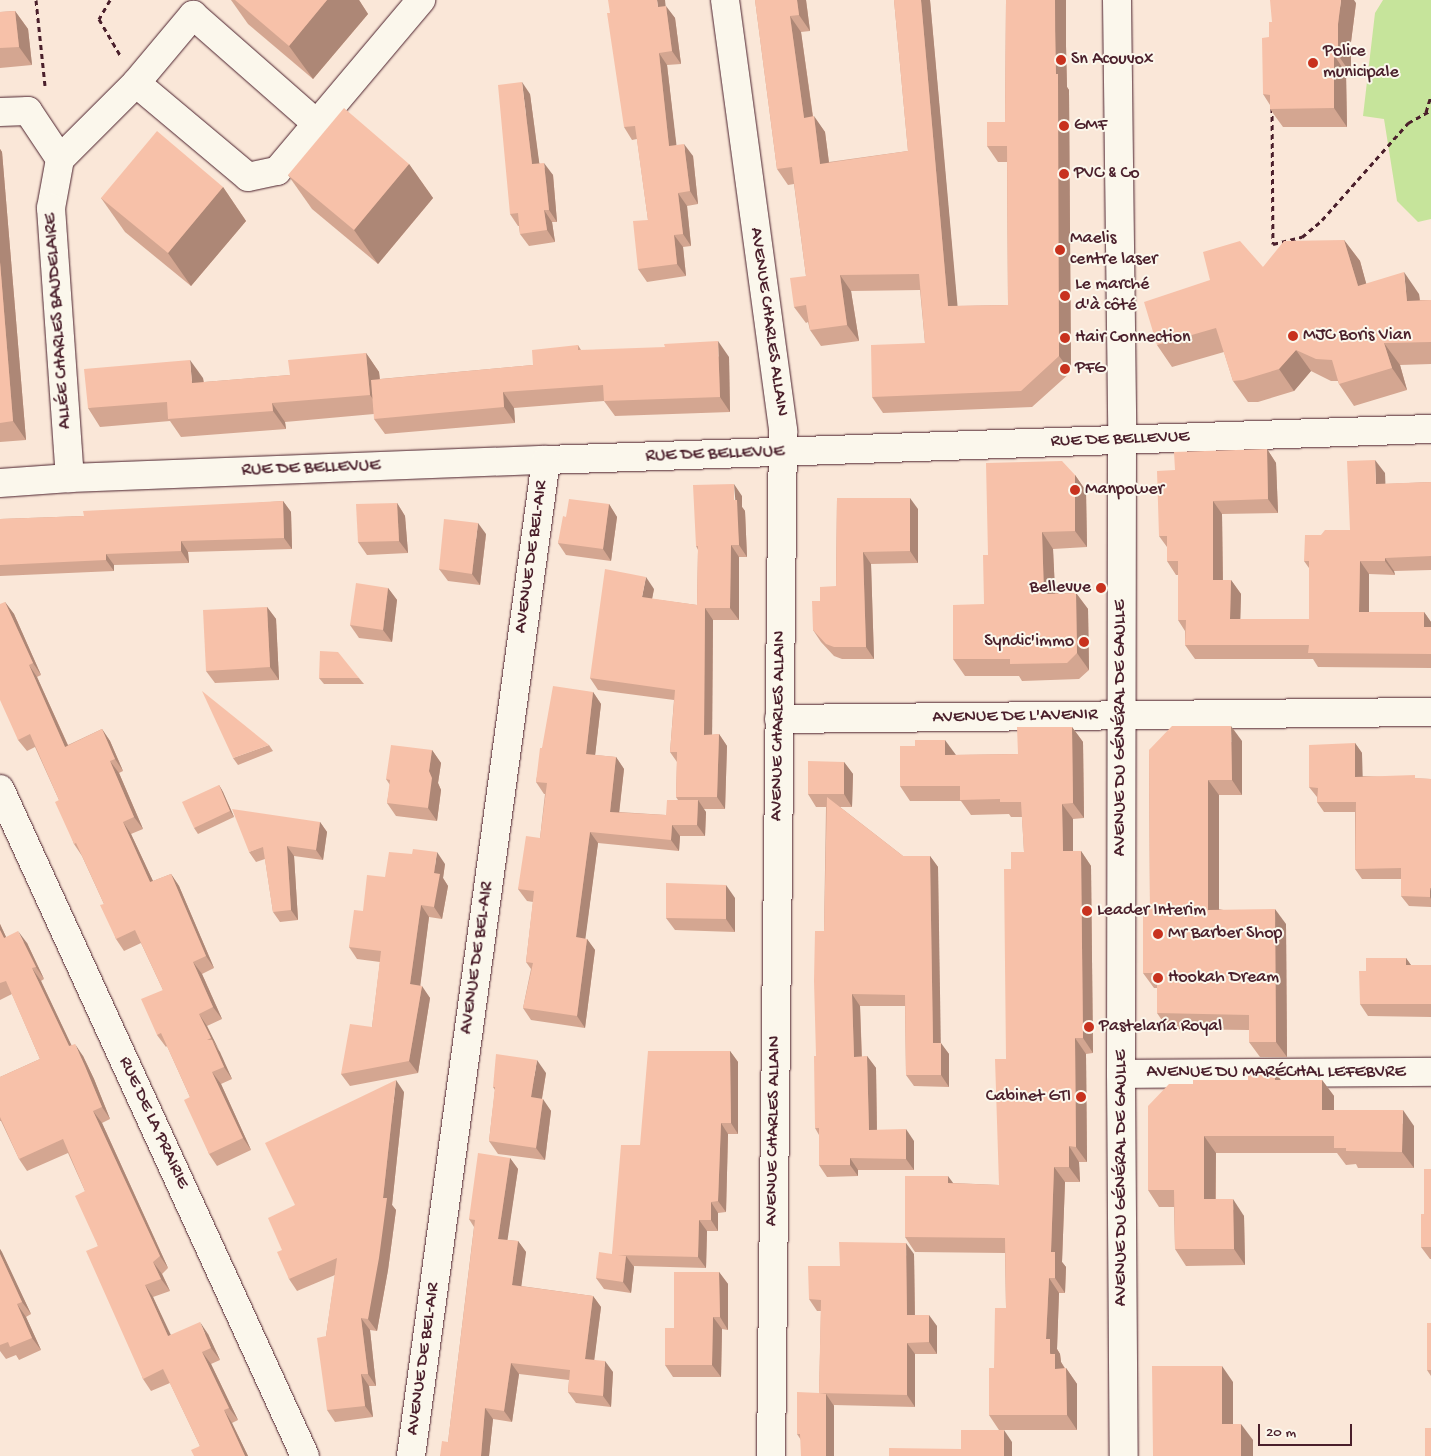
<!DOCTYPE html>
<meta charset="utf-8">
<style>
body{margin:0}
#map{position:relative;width:1431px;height:1456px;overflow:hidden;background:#fae7d8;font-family:"Gochi Hand",sans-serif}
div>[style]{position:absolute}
.green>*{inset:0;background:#c6e49b}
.path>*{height:3px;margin-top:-1.5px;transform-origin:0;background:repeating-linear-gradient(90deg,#4a1f2b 0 5px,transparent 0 9px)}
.roads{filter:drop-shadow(0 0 1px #4a1f2b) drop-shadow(0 0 1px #4a1f2b)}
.minor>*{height:28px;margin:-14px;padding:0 14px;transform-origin:14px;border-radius:14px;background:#fbf7ec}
.wall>*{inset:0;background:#d4a691}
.shaded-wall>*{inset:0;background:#ad8776}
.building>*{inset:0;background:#f7c1a9}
.dots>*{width:14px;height:14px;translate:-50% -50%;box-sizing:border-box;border:2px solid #fbf7ec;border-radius:50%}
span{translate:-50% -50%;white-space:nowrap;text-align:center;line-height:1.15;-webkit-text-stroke:4px #fbf7ec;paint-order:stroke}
.poi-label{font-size:18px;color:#4a1f2b}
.left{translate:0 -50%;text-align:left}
.right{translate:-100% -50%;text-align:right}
.street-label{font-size:18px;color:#4a1f2b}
.scale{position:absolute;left:1258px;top:1424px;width:94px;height:22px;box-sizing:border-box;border:2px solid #4a1f2b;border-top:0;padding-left:6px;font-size:15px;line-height:18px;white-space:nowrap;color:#4a1f2b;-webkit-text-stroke:4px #fbf7ec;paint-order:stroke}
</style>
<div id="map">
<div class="green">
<i style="clip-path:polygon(1383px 0,1431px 0,1431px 219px,1418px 222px,1397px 201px,1384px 119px,1363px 116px,1375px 13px)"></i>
</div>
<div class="path">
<i style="left:36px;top:0;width:86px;rotate:84deg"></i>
<i style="left:110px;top:0;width:22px;rotate:120deg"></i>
<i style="left:99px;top:19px;width:42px;rotate:59.7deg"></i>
<i style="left:1272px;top:107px;width:137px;rotate:89.6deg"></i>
<i style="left:1273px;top:244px;width:30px;rotate:-14deg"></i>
<i style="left:1302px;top:237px;width:26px;rotate:-40deg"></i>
<i style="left:1322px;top:220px;width:130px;rotate:-48.4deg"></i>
<i style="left:1408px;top:123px;width:26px;rotate:-29deg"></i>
<i style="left:1426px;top:112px;width:17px;rotate:-73deg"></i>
</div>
<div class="roads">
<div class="minor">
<i style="left:725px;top:0;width:435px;rotate:82.3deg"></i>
<i style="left:783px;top:431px;width:1025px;rotate:90.67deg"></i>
<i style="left:1117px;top:0;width:440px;rotate:89.3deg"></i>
<i style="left:1122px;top:440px;width:634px;rotate:90.09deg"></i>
<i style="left:1121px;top:1074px;width:382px;rotate:89.6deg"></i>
<i style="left:136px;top:83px;width:146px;rotate:40deg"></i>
<i style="left:248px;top:177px;width:30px;rotate:-12deg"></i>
<i style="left:277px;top:171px;width:224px;rotate:-49.9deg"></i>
<i style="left:0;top:112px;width:28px;rotate:-2deg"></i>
<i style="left:28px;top:111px;width:58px;rotate:56.3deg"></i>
<i style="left:60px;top:159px;width:50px;rotate:100.4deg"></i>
<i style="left:51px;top:208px;width:271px;rotate:86deg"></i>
<i style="left:60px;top:159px;width:107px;rotate:-45deg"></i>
<i style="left:136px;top:83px;width:89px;rotate:-50deg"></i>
<i style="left:193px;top:15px;width:164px;rotate:41.3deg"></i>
<i style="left:0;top:483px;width:70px;rotate:-4.1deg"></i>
<i style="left:70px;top:478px;width:476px;rotate:-2.2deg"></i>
<i style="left:546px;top:460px;width:886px;rotate:-2.01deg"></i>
<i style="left:779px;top:719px;width:652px;rotate:-0.62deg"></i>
<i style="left:0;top:789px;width:733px;rotate:65.43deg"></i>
<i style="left:1121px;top:1074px;width:310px;rotate:-0.4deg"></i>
<i style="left:411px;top:1456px;width:1005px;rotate:-82.28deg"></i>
</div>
</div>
<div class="wall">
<i style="clip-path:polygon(231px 0,359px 0,368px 14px,313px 79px,248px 24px)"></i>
<i style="clip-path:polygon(755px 0,806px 0,810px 31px,801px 32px,813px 116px,825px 132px,829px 162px,908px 151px,894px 0,930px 0,957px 306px,1008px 305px,1007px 162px,998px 162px,987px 146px,1005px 122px,1006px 0,1066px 0,1066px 46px,1067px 87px,1069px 90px,1071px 372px,1032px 407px,883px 413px,872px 397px,925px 343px,920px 290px,851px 291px,859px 341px,821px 346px,810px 330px,808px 322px,806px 323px,794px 307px,806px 276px,794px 184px,788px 185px,777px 169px)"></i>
<i style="clip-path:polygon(1356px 3px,1351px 42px,1351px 74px,1346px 73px,1347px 127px,1283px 127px,1270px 109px,1270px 105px,1263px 94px,1269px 37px)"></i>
<i style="clip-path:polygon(665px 6px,675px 18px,681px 64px,667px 65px,676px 145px,693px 156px,698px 204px,687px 206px,691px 246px,683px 247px,686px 276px,647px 282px,638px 269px,648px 220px,637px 139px,632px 140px,624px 127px)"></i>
<i style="clip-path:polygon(15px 11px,28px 29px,32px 65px,0 68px,0 12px)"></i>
<i style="clip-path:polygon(530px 94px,539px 163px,553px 175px,557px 222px,552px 222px,555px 242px,529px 246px,520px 234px,519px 226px,518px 226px,510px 214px)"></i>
<i style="clip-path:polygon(0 149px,2px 152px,26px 440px,0 442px)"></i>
<i style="clip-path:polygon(409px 164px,433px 198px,378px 264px,312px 209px,288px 175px)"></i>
<i style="clip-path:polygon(223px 187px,246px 221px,191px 286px,125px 232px,101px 198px)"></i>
<i style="clip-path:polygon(1344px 240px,1360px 261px,1366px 284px,1419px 294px,1420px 300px,1431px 300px,1431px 364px,1400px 365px,1407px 390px,1354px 406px,1339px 384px,1338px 381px,1331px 381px,1311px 371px,1294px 391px,1258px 402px,1248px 402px,1233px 381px,1224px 352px,1172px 367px,1157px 345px,1263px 267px)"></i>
<i style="clip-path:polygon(578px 345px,581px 350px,729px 357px,730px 412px,615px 416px,604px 401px,514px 408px,515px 423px,385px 434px,374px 419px,374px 414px,285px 422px,286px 429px,181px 437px,170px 421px,100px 427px,88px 408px,203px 378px,204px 382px,290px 375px,366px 353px,379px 372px,380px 379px,533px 365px)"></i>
<i style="clip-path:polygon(1267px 449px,1276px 463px,1278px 513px,1222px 514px,1223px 580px,1231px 580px,1241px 594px,1240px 619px,1309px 619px,1309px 568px,1304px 561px,1321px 535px,1350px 530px,1385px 473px,1385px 484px,1431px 482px,1431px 570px,1394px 571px,1395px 575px,1369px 574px,1369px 612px,1424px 612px,1431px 622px,1431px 668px,1318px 667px,1313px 659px,1195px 659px,1185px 645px,1185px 631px,1178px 620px,1178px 575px,1176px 575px,1167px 561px,1167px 547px,1159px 536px)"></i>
<i style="clip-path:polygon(1075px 475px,1086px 491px,1087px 547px,1053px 549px,1055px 593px,1076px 593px,1088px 609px,1089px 670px,1079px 679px,1022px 681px,1019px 676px,965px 676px,953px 659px,984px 604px,988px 555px)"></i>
<i style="clip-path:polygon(742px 496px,742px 507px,745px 511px,747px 557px,739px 557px,739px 620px,713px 620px,712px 735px,719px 734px,727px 746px,725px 809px,703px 809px,706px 812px,705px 836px,680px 836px,679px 851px,598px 843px,585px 939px,587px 939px,595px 950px,585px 1028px,531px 1020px,523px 1008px,531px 969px,526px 962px,533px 902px,527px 901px,518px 889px,540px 838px,545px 794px,544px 794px,536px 782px,542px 748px,593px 692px,601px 704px,595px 755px,616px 757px,624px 769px,619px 812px,666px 815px,678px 800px,676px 797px,677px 762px,670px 752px,674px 700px,598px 690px,590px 678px,654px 589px,652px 599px,697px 605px,698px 550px,696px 546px)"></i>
<i style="clip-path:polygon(837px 498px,918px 509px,918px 563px,871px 564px,874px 659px,842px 659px,834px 656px,821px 642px,813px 630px,820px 601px,836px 586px)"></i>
<i style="clip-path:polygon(283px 501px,291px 512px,292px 549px,188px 552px,189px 563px,114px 565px,114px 571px,0 576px,0 519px,84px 516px)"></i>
<i style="clip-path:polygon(397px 503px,405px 516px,408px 553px,367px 555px,358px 542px)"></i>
<i style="clip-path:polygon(609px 504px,617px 517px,611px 561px,566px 555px,558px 543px,566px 517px)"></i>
<i style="clip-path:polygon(486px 534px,480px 585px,448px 581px,439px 569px)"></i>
<i style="clip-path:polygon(388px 588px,397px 600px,392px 642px,359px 638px,350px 625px)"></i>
<i style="clip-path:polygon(5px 602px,14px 614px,41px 675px,37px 677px,68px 745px,102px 729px,110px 741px,123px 771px,119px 773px,143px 829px,131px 834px,153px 881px,171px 874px,179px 886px,214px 968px,202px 974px,222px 1019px,207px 1026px,232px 1079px,221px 1084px,251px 1150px,217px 1166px,209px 1154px,190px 1097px,167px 1046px,166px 1047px,157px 1035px,163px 990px,141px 943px,124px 951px,116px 939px,104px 904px,82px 856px,74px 844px,59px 800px,35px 747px,27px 751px,18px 740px)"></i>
<i style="clip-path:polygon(267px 607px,276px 619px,279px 680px,215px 683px,206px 671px)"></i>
<i style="clip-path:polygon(319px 678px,359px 678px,364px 684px,324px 684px)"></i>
<i style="clip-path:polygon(1072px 727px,1083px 742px,1084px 818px,1073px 819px,1073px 851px,1081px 851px,1091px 866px,1093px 1053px,1086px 1054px,1087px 1162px,1079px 1162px,1080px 1182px,1065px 1182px,1062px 1262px,1066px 1267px,1065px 1293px,1059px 1293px,1057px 1349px,1060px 1354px,1061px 1362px,1065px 1368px,1066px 1368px,1077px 1384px,1077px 1430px,999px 1430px,989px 1415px,994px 1368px,1006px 1308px,1005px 1253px,915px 1252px,905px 1237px,953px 1183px,999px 1185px,1006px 1059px,1011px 869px,1024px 852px,1022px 817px,1011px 817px,1009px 814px,971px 815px,961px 801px,910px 801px,900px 786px,956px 755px,1018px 754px)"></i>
<i style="clip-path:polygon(1242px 741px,1242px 795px,1219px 795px,1219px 909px,1286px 924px,1287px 1057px,1260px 1057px,1249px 1042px,1249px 1030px,1168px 1029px,1157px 1013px,1157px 988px,1154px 988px,1143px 973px,1150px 909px,1149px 750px)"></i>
<i style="clip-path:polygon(1355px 743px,1362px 753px,1362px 776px,1431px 779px,1431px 907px,1409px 906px,1401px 896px,1401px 879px,1362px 879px,1355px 869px,1355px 812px,1324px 812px,1317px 802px,1317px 797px,1309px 787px)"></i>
<i style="clip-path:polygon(269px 745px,273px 751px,238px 765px,233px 758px)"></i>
<i style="clip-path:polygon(432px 750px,441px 763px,438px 783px,441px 790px,437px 821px,396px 816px,387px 803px,390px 785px,386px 779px)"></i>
<i style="clip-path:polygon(844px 762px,853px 774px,852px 807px,840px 807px,903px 856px,930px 856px,938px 867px,940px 1043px,949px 1054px,949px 1087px,914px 1086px,906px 1075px,905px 1006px,860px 1006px,862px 1057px,867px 1056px,876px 1068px,877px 1130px,914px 1141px,914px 1170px,858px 1170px,858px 1176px,827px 1177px,819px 1165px,819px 1135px,815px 1128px,816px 1056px,824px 931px,826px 807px,816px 807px,808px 794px)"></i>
<i style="clip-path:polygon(219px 785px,223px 792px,234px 817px,198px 834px,194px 828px)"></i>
<i style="clip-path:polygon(320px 822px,327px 832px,323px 860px,294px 856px,298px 920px,280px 922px,273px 912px,265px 859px,256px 862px,249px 852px)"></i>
<i style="clip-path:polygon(445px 864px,443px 878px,448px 886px,442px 919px,429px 917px,420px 985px,430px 998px,418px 1073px,350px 1086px,341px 1074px,372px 1027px,380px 962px,357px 959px,349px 947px,363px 911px,385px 877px)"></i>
<i style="clip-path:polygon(735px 898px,735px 932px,675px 930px,666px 918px)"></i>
<i style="clip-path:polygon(0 924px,6px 937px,27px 943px,44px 979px,41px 981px,71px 1045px,83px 1056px,94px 1079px,110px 1119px,102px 1123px,168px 1268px,162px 1274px,170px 1291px,153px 1297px,170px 1335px,208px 1334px,220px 1360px,211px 1364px,238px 1420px,232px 1423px,248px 1456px,194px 1456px,200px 1446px,170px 1383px,151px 1391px,143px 1379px,98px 1246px,85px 1191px,68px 1153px,27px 1171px,19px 1159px,1px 1121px,0 1121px,0 1077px,40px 1059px,12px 994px,0 1000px)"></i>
<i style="clip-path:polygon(1406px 958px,1411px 965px,1431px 965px,1431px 1017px,1368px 1016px,1360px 1004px,1366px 971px)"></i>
<i style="clip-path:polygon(730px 1051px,738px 1062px,738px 1134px,728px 1134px,726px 1212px,718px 1213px,718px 1231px,707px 1231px,706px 1268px,634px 1266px,634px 1267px,631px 1293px,604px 1289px,596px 1278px,612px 1254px,640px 1145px)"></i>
<i style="clip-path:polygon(1275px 1072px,1281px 1080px,1322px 1080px,1334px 1096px,1334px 1110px,1414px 1126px,1414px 1168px,1358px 1168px,1356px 1164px,1346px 1165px,1337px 1153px,1216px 1153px,1216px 1199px,1244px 1216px,1245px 1265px,1186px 1266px,1175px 1249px,1174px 1207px,1159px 1207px,1148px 1190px,1193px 1084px,1248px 1080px)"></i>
<i style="clip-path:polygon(546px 1073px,542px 1099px,551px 1111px,545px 1160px,498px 1154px,489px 1141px,495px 1090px,493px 1087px)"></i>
<i style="clip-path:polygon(404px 1092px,392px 1205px,396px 1210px,388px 1270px,377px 1331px,370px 1330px,376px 1386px,369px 1386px,373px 1417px,335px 1422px,327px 1410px,326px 1336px,335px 1275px,297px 1291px,289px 1279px,282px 1250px,295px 1205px)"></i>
<i style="clip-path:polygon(510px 1158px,518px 1169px,507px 1240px,518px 1241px,526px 1252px,521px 1286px,593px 1296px,601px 1307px,594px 1360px,613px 1372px,611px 1407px,576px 1403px,568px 1392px,569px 1380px,519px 1374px,512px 1422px,493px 1419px,489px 1456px,440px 1456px,448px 1442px,474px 1227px,469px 1219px)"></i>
<i style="clip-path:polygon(1431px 1169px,1431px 1259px,1430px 1259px,1421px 1247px,1424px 1214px)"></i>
<i style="clip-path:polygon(0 1249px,31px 1314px,26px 1317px,41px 1350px,19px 1360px,16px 1355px,6px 1359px,0 1351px)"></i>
<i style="clip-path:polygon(914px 1254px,915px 1315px,937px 1326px,937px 1354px,915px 1354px,915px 1407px,834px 1405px,834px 1456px,801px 1456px,801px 1440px,797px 1434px,819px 1393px,821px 1311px,817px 1311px,809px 1299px,840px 1266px)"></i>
<i style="clip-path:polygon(719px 1272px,728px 1284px,728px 1330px,722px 1329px,721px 1377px,673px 1377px,665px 1365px,674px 1328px)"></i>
<i style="clip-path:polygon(1431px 1323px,1431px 1376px,1427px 1370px)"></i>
</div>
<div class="shaded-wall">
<i style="clip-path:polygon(327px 0,359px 0,368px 14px,313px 79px,289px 46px)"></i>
<i style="clip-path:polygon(657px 0,665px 0,667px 19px,658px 7px)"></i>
<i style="clip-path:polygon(797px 0,806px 0,810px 31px,799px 15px)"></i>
<i style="clip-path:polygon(921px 0,930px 0,959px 322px,948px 306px)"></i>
<i style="clip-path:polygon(1055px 0,1066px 0,1066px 46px,1067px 87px,1069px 90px,1071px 372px,1059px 356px)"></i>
<i style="clip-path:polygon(1341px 0,1354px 0,1356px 3px,1351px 42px,1351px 74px,1338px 55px,1338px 24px)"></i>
<i style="clip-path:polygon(666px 6px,675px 18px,681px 64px,672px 51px)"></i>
<i style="clip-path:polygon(15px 11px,28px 29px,32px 65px,19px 47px)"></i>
<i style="clip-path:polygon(790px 16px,801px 32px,815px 133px,804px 118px)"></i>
<i style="clip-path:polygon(659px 53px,667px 65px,678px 158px,669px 146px)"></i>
<i style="clip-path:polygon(1334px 55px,1346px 73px,1347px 127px,1334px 108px)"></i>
<i style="clip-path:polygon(522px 82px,530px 94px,541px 176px,532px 164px)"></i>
<i style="clip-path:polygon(814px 116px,825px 132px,831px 179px,820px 164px)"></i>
<i style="clip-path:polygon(684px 144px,693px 156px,698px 204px,690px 191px)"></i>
<i style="clip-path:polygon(0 149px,2px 152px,26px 440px,13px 421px,0 262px)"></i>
<i style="clip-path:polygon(544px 163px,553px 175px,557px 222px,549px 210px)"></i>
<i style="clip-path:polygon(409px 164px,433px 198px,378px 264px,354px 230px)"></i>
<i style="clip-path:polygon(223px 187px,246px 221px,191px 286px,168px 253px)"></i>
<i style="clip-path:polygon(678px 193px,687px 206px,691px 246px,683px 234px)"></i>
<i style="clip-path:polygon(544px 210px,552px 222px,555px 242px,547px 230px)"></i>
<i style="clip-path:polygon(674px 235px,683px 247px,686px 276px,677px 264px)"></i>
<i style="clip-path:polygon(1344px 240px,1360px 261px,1373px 308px,1358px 286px)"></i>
<i style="clip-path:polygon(1404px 272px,1419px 294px,1422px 322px,1407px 301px)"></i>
<i style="clip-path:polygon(840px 275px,851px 291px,859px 341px,847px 325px)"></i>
<i style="clip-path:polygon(718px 341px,729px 357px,730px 412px,720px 397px)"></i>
<i style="clip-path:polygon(1384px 343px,1400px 365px,1407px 390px,1392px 368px)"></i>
<i style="clip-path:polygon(1296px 350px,1311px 371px,1294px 391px,1279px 369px)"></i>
<i style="clip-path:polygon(366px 353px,379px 372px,383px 413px,370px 395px)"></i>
<i style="clip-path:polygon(190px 360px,203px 378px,205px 401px,192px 383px)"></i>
<i style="clip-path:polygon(503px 392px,514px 408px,515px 423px,504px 407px)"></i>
<i style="clip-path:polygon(272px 403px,285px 422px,286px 429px,273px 411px)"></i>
<i style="clip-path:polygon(1267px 449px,1276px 463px,1278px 513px,1268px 499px)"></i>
<i style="clip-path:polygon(1375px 460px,1385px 473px,1386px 498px,1376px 484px)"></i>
<i style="clip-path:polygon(1075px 475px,1086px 491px,1087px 547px,1075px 531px)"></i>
<i style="clip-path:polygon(734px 484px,742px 496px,742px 507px,745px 511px,747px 557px,739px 545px)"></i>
<i style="clip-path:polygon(910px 498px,918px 509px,918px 563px,910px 551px)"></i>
<i style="clip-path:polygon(283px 501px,291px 512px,292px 549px,284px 538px)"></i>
<i style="clip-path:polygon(1213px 501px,1222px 514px,1223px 594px,1213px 580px)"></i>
<i style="clip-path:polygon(397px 503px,405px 516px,408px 553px,399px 541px)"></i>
<i style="clip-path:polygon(609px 504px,617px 517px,611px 561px,603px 549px)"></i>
<i style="clip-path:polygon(478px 523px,486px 534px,480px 585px,472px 574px)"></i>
<i style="clip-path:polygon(1042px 532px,1053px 549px,1056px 610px,1044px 594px)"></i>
<i style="clip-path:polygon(181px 541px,188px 552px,189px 563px,181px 551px)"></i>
<i style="clip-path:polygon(731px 545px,739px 557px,739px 620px,730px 608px)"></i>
<i style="clip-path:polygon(863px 552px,871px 564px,874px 659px,866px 647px)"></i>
<i style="clip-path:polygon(106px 554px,114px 565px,114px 571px,106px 560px)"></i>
<i style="clip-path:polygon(1385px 558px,1394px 571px,1395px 575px,1385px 561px)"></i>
<i style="clip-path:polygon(1360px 561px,1369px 574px,1369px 625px,1359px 612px)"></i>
<i style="clip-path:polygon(646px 577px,654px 589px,650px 609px,642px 597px)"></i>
<i style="clip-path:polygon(1231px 580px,1241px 594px,1240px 633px,1230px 619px)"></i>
<i style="clip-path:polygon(388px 588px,397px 600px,392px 642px,383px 630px)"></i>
<i style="clip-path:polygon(1076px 593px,1088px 609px,1089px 670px,1077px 653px)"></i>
<i style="clip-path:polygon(5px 602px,14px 614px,41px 675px,33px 663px)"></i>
<i style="clip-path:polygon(267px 607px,276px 619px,279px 680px,270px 667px)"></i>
<i style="clip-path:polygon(705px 608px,713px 620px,712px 747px,704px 735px)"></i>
<i style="clip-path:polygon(1424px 612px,1431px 622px,1431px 637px,1424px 627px)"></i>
<i style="clip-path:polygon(29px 665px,37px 677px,74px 759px,65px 747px)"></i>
<i style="clip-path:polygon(593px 692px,601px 704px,594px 765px,586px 754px)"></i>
<i style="clip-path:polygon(1231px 726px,1242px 741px,1242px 795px,1232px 780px)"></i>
<i style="clip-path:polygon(1072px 727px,1083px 742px,1084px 818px,1073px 803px)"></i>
<i style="clip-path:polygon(102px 729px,110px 741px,123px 771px,115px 759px)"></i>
<i style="clip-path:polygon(719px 734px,727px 746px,725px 809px,717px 797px)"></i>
<i style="clip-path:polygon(945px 740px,956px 755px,945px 755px)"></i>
<i style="clip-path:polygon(1355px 743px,1362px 753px,1363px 787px,1355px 777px)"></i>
<i style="clip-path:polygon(432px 750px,441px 763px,438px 783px,441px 790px,437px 821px,428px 808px,429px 771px)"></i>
<i style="clip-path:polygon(616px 757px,624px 769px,618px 823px,610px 812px)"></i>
<i style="clip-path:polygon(110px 761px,119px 773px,143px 829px,134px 817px)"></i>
<i style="clip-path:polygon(844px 762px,853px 774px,852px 807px,844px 794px)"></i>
<i style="clip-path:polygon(1208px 780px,1219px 795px,1219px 925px,1208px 910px)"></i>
<i style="clip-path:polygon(219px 785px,223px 792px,234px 817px,230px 811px)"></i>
<i style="clip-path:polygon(698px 800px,706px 812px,705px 836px,697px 825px)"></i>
<i style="clip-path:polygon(1062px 804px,1073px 819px,1073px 866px,1063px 851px)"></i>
<i style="clip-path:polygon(123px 822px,131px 834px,159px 894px,150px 882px)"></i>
<i style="clip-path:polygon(320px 822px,327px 832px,323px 860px,316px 850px)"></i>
<i style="clip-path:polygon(672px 825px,680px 836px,679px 851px,671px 840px)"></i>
<i style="clip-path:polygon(590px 832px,598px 843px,584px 949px,576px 937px)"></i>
<i style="clip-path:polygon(287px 846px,294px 856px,298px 920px,291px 910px)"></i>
<i style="clip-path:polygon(1081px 851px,1091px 866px,1093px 1053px,1083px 1038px)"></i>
<i style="clip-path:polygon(437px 852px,445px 864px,443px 878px,448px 886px,442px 919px,434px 907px,434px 873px)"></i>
<i style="clip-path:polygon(930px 856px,938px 867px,941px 1054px,933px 1043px)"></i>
<i style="clip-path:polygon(171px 874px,179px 886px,214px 968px,206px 956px)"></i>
<i style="clip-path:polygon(726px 885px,735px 898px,735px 932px,726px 919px)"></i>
<i style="clip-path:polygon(1430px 888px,1431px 891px,1431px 899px,1430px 897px)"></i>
<i style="clip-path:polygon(421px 905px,429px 917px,419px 996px,410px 984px)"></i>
<i style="clip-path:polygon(1275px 909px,1286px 924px,1287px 1057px,1276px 1042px)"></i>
<i style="clip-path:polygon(0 924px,12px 950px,4px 938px,0 930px)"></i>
<i style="clip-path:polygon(18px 931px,27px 943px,44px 979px,36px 967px)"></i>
<i style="clip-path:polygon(587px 939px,595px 950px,585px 1028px,577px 1016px)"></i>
<i style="clip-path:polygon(1406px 958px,1415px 971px,1406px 965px)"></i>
<i style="clip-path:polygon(193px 962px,202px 974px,222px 1019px,213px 1007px)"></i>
<i style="clip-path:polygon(32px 968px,41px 981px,78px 1059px,69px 1046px)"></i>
<i style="clip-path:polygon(422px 986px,430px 998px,418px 1073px,409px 1061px)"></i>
<i style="clip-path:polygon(852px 994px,860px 1006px,862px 1068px,854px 1057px)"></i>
<i style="clip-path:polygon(199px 1014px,207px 1026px,219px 1050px,211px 1038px)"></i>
<i style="clip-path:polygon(1075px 1038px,1086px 1054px,1087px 1162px,1076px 1147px)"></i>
<i style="clip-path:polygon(212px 1040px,220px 1052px,232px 1079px,224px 1067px)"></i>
<i style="clip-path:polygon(941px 1043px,949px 1054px,949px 1087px,941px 1075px)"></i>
<i style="clip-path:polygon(75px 1044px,83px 1056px,94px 1079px,110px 1119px,102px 1107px)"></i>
<i style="clip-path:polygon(730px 1051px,738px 1062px,738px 1134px,731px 1123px)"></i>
<i style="clip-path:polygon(867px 1056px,876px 1068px,877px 1141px,869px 1130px)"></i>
<i style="clip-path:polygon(537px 1060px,546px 1073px,540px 1110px,531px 1097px)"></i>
<i style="clip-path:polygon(212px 1072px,221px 1084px,251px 1150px,243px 1138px)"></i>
<i style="clip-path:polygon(1275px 1072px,1287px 1089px,1275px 1080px)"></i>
<i style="clip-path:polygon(396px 1080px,404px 1092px,392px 1205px,396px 1210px,388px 1270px,377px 1331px,368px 1319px,383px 1198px)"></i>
<i style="clip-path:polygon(1322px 1080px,1334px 1096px,1334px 1126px,1322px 1110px)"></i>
<i style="clip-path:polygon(543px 1099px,551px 1111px,545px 1160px,536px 1148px)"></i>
<i style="clip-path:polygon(1403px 1110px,1414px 1126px,1414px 1168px,1402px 1152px)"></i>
<i style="clip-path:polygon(93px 1111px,102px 1123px,168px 1268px,160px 1256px)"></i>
<i style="clip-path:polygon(721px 1123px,728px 1134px,726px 1212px,718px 1201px)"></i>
<i style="clip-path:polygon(906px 1129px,914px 1141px,914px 1170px,906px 1159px)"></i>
<i style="clip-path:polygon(1204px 1136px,1216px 1153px,1215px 1216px,1204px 1199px)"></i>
<i style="clip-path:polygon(1069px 1146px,1079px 1162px,1080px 1182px,1069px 1167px)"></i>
<i style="clip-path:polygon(510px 1158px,518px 1169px,506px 1250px,498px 1239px)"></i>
<i style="clip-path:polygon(850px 1158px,858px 1170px,858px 1176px,850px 1165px)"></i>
<i style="clip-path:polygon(1054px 1167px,1065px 1182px,1062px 1262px,1066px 1267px,1065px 1293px,1055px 1278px,1051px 1252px)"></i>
<i style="clip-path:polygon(948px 1176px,959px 1191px,948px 1183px)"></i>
<i style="clip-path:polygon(1233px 1199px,1244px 1216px,1245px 1265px,1234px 1249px)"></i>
<i style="clip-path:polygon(711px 1202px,718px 1213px,718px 1231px,711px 1220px)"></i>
<i style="clip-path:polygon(699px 1220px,707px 1231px,706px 1268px,698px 1257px)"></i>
<i style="clip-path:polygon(518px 1241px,526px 1252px,520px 1296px,512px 1285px)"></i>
<i style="clip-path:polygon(906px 1243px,914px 1254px,915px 1326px,907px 1315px)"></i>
<i style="clip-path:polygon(0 1249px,2px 1252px,31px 1314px,22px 1302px,0 1254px)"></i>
<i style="clip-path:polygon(626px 1256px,634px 1267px,631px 1293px,623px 1282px)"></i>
<i style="clip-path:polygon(153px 1262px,162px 1274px,170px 1291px,161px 1279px)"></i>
<i style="clip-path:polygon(719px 1272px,728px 1284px,728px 1330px,720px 1317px)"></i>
<i style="clip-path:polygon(1049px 1278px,1059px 1293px,1057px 1349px,1060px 1354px,1061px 1362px,1065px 1369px,1055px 1369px,1046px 1339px)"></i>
<i style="clip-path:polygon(145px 1285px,153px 1297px,177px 1348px,168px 1336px)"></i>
<i style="clip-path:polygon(593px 1296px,601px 1307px,593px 1370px,585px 1359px)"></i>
<i style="clip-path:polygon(17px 1304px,26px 1317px,41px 1350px,32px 1338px)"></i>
<i style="clip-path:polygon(929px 1315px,937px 1326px,937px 1354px,929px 1342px)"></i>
<i style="clip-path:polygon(713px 1317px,722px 1329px,721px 1377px,712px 1365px)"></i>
<i style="clip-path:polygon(361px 1318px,370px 1330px,376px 1386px,368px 1374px)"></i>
<i style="clip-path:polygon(200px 1322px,208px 1334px,220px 1360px,211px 1348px)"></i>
<i style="clip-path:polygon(907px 1343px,915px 1354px,915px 1407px,907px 1395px)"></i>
<i style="clip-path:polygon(202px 1352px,211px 1364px,238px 1420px,229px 1408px)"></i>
<i style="clip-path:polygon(605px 1361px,613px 1372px,611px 1407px,603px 1396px)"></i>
<i style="clip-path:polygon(511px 1363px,519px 1374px,512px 1422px,504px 1411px)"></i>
<i style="clip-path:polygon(1222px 1366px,1233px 1382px,1233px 1440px,1222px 1424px)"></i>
<i style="clip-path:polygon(1066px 1368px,1077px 1384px,1077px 1430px,1067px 1415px)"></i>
<i style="clip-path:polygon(361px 1374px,369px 1386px,373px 1417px,365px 1406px)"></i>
<i style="clip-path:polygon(826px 1394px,834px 1406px,834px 1456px,826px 1456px)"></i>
<i style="clip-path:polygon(485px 1408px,493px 1419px,489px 1456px,481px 1456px)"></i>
<i style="clip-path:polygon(224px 1410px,232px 1423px,248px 1456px,245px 1456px)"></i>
<i style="clip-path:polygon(1241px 1424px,1253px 1440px,1253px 1456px,1241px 1456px)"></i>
<i style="clip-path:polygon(1004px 1430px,1012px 1442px,1012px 1456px,1004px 1456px)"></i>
</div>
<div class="building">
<i style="clip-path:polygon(235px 0,327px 0,289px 46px)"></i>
<i style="clip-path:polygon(608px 0,657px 0,658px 7px,666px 6px,672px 51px,659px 53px,669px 146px,684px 144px,690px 191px,678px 193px,683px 234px,674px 235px,677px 264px,638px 269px,633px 221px,648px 220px,635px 126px,624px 127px,607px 13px,610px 13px)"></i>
<i style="clip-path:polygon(755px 0,797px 0,799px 15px,790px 16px,804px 118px,814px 116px,820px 164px,908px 151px,894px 0,921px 0,948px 306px,1008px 305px,1007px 146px,987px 146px,987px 122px,1005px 122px,1006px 0,1055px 0,1055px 30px,1056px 74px,1058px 74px,1059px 356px,1021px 391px,872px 397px,871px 345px,925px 343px,919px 274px,840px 275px,847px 325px,810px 330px,806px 305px,794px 307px,790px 278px,806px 276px,792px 167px,777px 169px)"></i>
<i style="clip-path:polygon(1270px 0,1341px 0,1338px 24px,1338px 55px,1334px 55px,1334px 108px,1270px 109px,1270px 95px,1263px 94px,1262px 38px,1269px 37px,1269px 22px,1272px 22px)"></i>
<i style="clip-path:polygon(15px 11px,19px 47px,0 48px,0 12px)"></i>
<i style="clip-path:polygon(522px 82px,532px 164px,544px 163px,549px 210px,544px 210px,547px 230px,520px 234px,518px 213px,510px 214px,498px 85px)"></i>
<i style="clip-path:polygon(344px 108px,409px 164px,354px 230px,288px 175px)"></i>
<i style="clip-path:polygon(157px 131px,223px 187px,168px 253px,101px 198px)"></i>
<i style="clip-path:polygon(1344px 240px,1358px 286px,1404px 272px,1407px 301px,1431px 300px,1431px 342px,1384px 343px,1392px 368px,1339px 384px,1332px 360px,1316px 359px,1296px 350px,1279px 369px,1243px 380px,1233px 381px,1216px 328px,1157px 345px,1144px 302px,1210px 280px,1203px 252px,1240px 241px,1263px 267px,1284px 241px)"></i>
<i style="clip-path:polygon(0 262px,13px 421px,0 423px)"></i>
<i style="clip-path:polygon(718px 341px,720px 397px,604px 401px,603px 385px,503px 392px,504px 407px,374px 419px,371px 380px,533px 365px,532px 350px,578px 345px,578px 350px,665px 347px,664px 344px)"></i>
<i style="clip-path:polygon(366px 353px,370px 395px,272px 403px,273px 411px,168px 419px,167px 402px,88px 408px,84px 369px,190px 360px,192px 383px,290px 375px,288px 360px)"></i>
<i style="clip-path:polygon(1267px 449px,1268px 499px,1213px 501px,1213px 580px,1231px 580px,1230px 619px,1309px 619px,1309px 561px,1304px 561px,1305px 535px,1321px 535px,1325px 530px,1350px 530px,1347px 461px,1375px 460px,1376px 484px,1431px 482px,1431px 556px,1385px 558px,1385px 561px,1360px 561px,1359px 612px,1424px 612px,1424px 627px,1431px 627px,1431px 654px,1308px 653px,1309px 645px,1185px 645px,1186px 620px,1178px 620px,1178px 561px,1167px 561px,1167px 536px,1159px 536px,1157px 471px,1175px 470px,1174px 452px)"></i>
<i style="clip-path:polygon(1062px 461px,1075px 475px,1075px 531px,1042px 532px,1044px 594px,1076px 593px,1077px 653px,1067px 663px,1010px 664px,1010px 659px,953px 659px,953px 605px,984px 604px,983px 555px,988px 555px,986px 463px)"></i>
<i style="clip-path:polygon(734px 484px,734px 500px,737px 500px,739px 545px,731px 545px,730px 608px,705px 608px,704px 735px,719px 734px,717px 797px,676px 797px,677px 752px,670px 752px,675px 690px,590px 678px,605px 569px,646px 577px,642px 597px,697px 605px,698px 546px,696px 546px,693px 485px)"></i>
<i style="clip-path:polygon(837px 498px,910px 498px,910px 551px,863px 552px,866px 647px,834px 647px,826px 644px,813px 630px,812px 601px,820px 601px,820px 587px,836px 586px)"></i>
<i style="clip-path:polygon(569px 499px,609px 504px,603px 549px,558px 543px,563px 516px,566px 517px)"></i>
<i style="clip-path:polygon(283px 501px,284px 538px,181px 541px,181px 551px,106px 554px,106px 560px,0 565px,0 519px,84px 516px,83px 511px)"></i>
<i style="clip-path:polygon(397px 503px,399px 541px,358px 542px,356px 504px)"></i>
<i style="clip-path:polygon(444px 519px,478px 523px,472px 574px,439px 569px)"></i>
<i style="clip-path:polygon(356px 583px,388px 588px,383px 630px,350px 625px)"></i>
<i style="clip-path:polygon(5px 602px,33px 663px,29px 665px,65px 747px,102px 729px,115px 759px,110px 761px,134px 817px,123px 822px,150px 882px,171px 874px,206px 956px,193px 962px,213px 1007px,199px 1014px,211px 1038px,207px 1040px,212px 1040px,224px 1067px,212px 1072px,243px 1138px,209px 1154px,184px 1100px,190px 1097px,161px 1033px,157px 1035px,141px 999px,163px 990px,135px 930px,116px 939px,100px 905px,104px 904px,89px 871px,76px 843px,74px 844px,55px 802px,59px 800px,30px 734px,18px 740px,0 700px,0 604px)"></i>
<i style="clip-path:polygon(267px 607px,270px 667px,206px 671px,203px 610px)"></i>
<i style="clip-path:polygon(320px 651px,338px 652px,359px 678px,319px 678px)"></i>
<i style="clip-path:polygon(553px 686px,593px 692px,586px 754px,616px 757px,610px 812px,666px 815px,667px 800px,698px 800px,697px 825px,672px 825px,671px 840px,590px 832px,576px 937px,587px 939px,577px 1016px,523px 1008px,533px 963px,526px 962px,534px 891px,518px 889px,526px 836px,540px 838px,547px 783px,536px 782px,540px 748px,542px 748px)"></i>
<i style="clip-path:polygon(202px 691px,243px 724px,269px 745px,233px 758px)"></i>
<i style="clip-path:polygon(1172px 726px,1231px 726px,1232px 780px,1208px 780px,1208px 910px,1275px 909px,1276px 1042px,1249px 1042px,1249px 1015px,1157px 1013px,1157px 973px,1143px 973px,1143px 909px,1150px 909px,1149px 750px)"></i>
<i style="clip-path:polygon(1017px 727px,1072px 727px,1073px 803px,1062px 804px,1063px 851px,1081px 851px,1083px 1038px,1075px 1038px,1076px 1147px,1069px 1146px,1069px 1167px,1054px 1167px,1051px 1252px,1055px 1252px,1055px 1278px,1049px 1278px,1046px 1339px,1050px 1339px,1050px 1354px,1055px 1354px,1055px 1369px,1066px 1368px,1067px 1415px,989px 1415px,989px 1368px,994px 1368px,995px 1308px,1006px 1308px,1005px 1238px,905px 1237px,905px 1176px,948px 1176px,948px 1183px,999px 1185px,995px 1059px,1006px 1059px,1004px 869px,1011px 869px,1011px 852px,1024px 852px,1021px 802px,1000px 802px,1000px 799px,960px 800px,960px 786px,900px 786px,900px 746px,915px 746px,915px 740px,945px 740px,945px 755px,1018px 754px)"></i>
<i style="clip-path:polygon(1355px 743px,1355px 777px,1415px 775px,1415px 778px,1431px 779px,1431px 888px,1430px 888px,1430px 897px,1401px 896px,1401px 868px,1355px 869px,1356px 802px,1317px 802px,1318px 788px,1309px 787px,1309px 745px)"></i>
<i style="clip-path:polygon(391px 745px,432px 750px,429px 771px,432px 778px,428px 808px,387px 803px,390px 780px,386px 779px)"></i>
<i style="clip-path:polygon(808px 761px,844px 762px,844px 794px,808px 794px)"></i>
<i style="clip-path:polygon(219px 785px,230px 811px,194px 828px,182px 802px)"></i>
<i style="clip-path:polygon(827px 797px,903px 856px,930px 856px,933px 1043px,941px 1043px,941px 1075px,906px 1075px,905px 995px,852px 994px,854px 1057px,867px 1056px,869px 1130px,906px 1129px,906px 1159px,850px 1158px,850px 1165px,819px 1165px,819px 1128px,815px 1128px,814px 1056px,816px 1056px,814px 981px,815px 931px,824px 931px)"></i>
<i style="clip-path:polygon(232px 809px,320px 822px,316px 850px,287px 846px,291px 910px,273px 912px,263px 847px,249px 852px)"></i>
<i style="clip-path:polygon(413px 849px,437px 852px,434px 873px,440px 874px,434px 907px,421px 905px,410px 984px,422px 986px,409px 1061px,341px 1074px,350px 1024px,372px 1027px,381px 951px,349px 947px,354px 910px,363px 911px,367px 875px,385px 877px,389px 852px,412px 854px)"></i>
<i style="clip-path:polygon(666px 883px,726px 885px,726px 919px,666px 918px)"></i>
<i style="clip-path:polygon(0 930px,4px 938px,18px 931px,36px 967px,32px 968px,69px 1046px,75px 1044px,85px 1066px,102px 1107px,93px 1111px,160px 1256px,153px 1262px,161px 1279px,145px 1285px,168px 1336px,200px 1322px,211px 1348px,202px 1352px,229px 1408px,224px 1410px,245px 1456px,194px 1456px,191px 1450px,200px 1446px,163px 1369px,143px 1379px,86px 1251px,98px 1246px,75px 1196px,85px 1191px,63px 1139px,19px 1159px,0 1117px,0 1077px,40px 1059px,6px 981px,0 983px)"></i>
<i style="clip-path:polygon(1366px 958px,1406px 958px,1406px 965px,1431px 965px,1431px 1004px,1360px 1004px,1359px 971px,1366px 971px)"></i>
<i style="clip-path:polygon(648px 1051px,730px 1051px,731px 1123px,721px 1123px,718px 1201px,711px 1202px,711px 1220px,699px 1220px,698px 1257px,618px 1255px,626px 1256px,623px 1282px,596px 1278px,599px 1252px,612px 1254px,621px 1145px,640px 1145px)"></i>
<i style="clip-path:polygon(496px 1054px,537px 1060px,531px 1097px,543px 1099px,536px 1148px,489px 1141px,495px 1087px,493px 1087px)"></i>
<i style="clip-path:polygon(1248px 1072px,1275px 1072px,1275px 1080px,1322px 1080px,1322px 1110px,1403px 1110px,1402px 1152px,1346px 1151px,1346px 1148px,1334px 1148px,1334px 1136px,1204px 1136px,1204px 1199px,1233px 1199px,1234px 1249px,1175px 1249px,1174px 1190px,1148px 1190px,1148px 1106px,1169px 1084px,1193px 1084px,1193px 1080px,1248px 1080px)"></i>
<i style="clip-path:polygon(396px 1080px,383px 1198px,387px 1198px,379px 1258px,368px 1319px,361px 1318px,368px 1374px,361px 1374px,365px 1406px,327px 1410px,317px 1338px,326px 1336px,337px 1258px,289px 1279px,277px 1252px,282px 1250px,268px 1218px,295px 1205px,265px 1143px)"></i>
<i style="clip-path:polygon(478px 1153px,510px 1158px,498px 1239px,518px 1241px,512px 1285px,593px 1296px,585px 1359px,605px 1361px,603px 1396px,568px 1392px,570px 1370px,511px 1363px,504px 1411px,485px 1408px,481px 1456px,440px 1456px,442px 1441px,448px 1442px,475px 1220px,469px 1219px)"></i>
<i style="clip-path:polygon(1424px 1169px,1431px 1169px,1431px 1247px,1421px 1247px,1421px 1214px,1424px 1214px)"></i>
<i style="clip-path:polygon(839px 1242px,906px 1243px,907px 1315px,929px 1315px,929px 1342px,907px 1343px,907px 1395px,819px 1393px,826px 1394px,826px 1456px,801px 1456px,800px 1434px,797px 1434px,797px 1392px,819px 1393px,821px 1300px,809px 1299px,808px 1266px,840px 1266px)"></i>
<i style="clip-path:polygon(0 1254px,22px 1302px,17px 1304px,32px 1338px,10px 1347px,8px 1342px,0 1345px)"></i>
<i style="clip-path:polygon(674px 1272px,719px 1272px,720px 1317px,713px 1317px,712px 1365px,665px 1365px,665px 1328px,674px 1328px)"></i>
<i style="clip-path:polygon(1427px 1323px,1431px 1323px,1431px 1370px,1427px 1370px)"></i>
<i style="clip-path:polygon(1152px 1366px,1222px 1366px,1222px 1424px,1241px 1424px,1241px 1456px,1153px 1456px)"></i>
<i style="clip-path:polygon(1425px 1428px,1431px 1428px,1431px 1456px,1425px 1456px)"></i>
<i style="clip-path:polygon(961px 1430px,1004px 1430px,1004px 1456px,889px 1456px,889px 1448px,961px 1449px)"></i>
</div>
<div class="dots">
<i style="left:1061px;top:60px;background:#c8321e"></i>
<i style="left:1313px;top:63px;background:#c8321e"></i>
<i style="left:1064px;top:126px;background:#c8321e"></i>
<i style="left:1064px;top:174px;background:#c8321e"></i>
<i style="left:1060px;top:250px;background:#c8321e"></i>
<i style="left:1065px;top:296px;background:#c8321e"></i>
<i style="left:1293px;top:336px;background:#c8321e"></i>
<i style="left:1065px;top:338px;background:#c8321e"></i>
<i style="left:1065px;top:369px;background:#c8321e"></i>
<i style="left:1075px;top:490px;background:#c8321e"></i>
<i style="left:1101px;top:588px;background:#c8321e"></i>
<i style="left:1084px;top:642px;background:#c8321e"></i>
<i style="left:1087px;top:911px;background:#c8321e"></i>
<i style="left:1158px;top:934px;background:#c8321e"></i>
<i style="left:1158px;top:978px;background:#c8321e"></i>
<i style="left:1089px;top:1027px;background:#c8321e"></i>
<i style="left:1081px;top:1097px;background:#c8321e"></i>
</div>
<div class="poi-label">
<span class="left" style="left:1323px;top:63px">Police<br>municipale</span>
<span class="left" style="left:1071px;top:60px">Sn Acouvox</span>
<span class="left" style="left:1074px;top:126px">GMF</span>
<span class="left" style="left:1074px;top:174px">PVC &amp; Co</span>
<span class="left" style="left:1070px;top:250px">Maelis<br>centre laser</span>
<span class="left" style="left:1075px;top:296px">Le marché<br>d'à côté</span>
<span class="left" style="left:1303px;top:336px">MJC Boris Vian</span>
<span class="left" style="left:1075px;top:338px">Hair Connection</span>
<span class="left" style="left:1075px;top:369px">PFG</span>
<span class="left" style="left:1085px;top:490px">Manpower</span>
<span class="right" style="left:1091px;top:588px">Bellevue</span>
<span class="right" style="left:1074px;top:642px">Syndic'immo</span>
<span class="left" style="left:1097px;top:911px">Leader Interim</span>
<span class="left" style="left:1168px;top:934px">Mr Barber Shop</span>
<span class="left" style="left:1168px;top:978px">Hookah Dream</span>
<span class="left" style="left:1099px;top:1027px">Pastelaría Royal</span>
<span class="right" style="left:1071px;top:1097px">Cabinet GTI</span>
</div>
<div class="street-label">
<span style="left:59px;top:321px;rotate:-94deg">ALLÉE CHARLES BAUDELAIRE</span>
<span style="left:768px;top:322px;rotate:82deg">AVENUE CHARLES ALLAIN</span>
<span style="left:1120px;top:440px;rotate:-2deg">RUE DE BELLEVUE</span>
<span style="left:715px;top:455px;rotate:-2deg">RUE DE BELLEVUE</span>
<span style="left:311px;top:469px;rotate:-2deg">RUE DE BELLEVUE</span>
<span style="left:532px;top:557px;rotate:-82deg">AVENUE DE BEL-AIR</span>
<span style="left:1015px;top:717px;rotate:-1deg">AVENUE DE L'AVENIR</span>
<span style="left:779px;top:726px;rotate:-89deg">AVENUE CHARLES ALLAIN</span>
<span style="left:1121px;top:728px;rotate:-90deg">AVENUE DU GÉNÉRAL DE GAULLE</span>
<span style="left:478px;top:958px;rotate:-82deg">AVENUE DE BEL-AIR</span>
<span style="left:1276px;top:1073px">AVENUE DU MARÉCHAL LEFEBVRE</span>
<span style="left:153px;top:1123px;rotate:65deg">RUE DE LA PRAIRIE</span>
<span style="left:774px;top:1131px;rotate:-89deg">AVENUE CHARLES ALLAIN</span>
<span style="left:1122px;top:1178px;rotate:-90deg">AVENUE DU GÉNÉRAL DE GAULLE</span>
<span style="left:424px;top:1359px;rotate:-82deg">AVENUE DE BEL-AIR</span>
</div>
<div class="scale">20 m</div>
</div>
